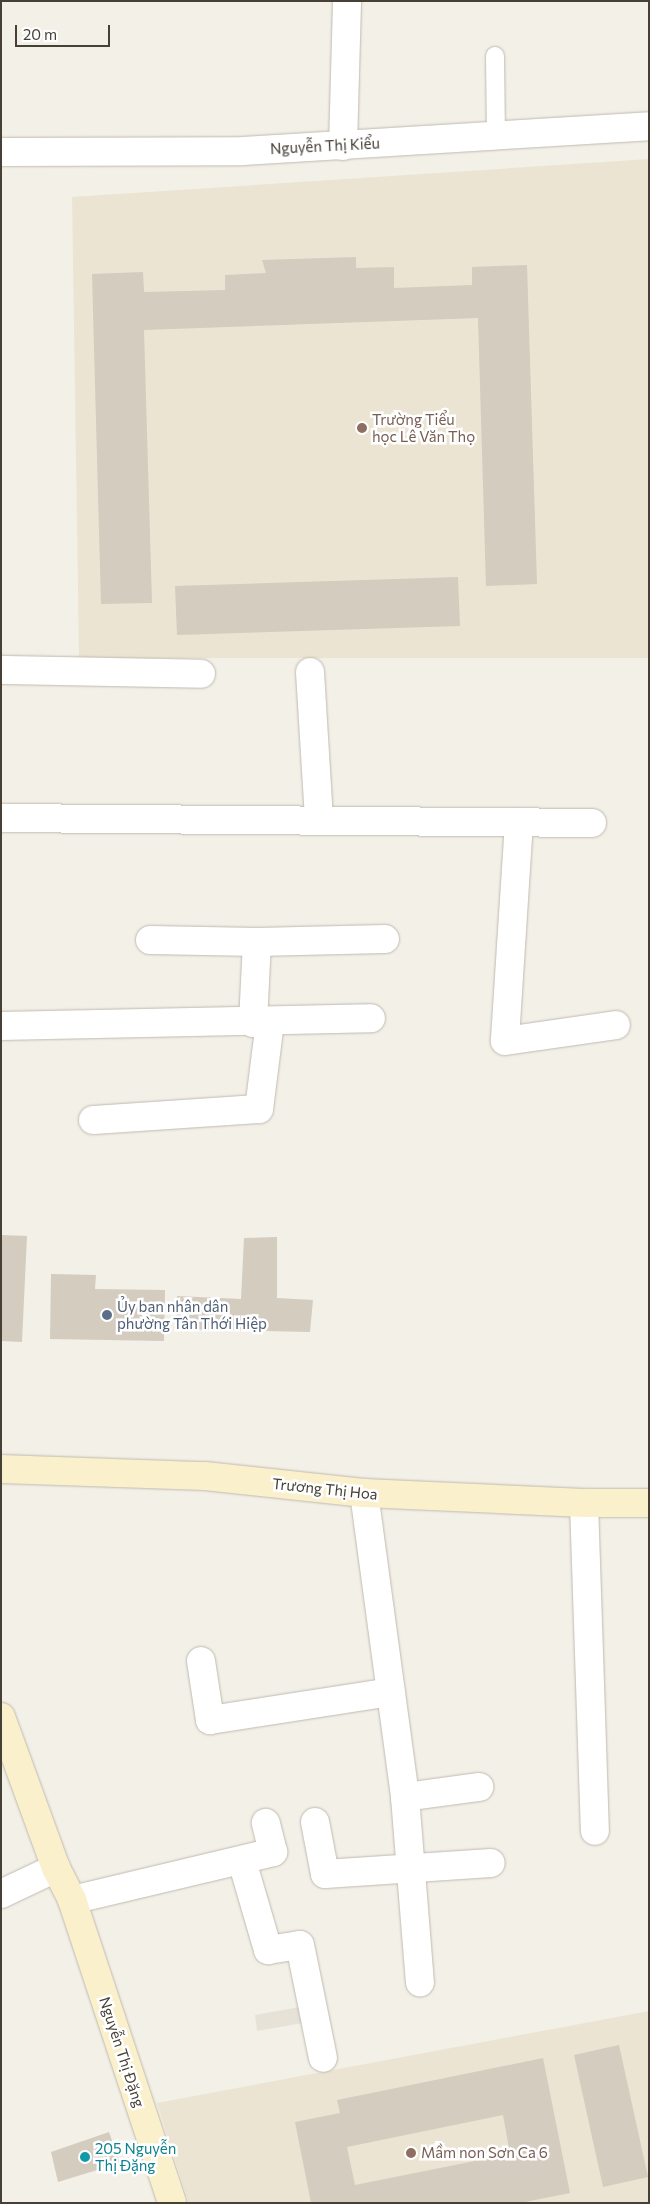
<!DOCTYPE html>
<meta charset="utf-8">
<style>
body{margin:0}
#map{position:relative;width:650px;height:2204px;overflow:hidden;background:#f3f0e8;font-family:Commissioner,sans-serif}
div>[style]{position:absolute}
.residential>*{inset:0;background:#e6e2d7}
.education>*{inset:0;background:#ebe4d3}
.building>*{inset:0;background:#d3ccbf}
.roads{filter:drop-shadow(0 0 1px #c0baae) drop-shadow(0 0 1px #c0baae)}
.lane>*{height:18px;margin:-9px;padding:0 9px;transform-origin:9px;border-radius:9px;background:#fff}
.street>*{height:28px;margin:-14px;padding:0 14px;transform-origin:14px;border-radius:14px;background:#fff}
.secondary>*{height:28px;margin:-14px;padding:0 14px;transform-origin:14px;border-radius:14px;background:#faf0cb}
.dots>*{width:14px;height:14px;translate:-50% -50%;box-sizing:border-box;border:2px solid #fff;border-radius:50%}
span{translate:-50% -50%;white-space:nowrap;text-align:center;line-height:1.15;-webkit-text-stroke:5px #fff;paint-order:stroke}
.street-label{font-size:15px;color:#464037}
.education-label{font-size:15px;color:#785e54}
.left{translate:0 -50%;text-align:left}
.service-label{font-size:15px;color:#4e5e75}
.culture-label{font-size:15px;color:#0d838f}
.frame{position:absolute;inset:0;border:2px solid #464037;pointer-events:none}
.scale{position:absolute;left:15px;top:25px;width:95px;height:22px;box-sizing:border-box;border:2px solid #464037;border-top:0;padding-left:6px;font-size:15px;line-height:18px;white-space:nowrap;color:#464037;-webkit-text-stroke:4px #fff;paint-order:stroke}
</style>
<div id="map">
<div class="residential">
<i style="clip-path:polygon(311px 2005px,314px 2021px,257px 2031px,255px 2015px)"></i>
</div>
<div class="education">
<i style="clip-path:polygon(649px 159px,649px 658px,79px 658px,72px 197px)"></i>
<i style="clip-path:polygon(649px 2011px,649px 2203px,189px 2203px,157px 2103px)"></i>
</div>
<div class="building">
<i style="clip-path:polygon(356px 257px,356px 268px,394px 267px,394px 288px,472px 285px,472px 267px,527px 265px,537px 584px,486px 586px,478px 318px,144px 330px,152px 603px,101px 604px,92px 274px,143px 272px,144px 292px,225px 290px,225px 275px,266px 273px,262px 260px)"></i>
<i style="clip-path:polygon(458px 577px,460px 626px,177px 635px,175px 586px)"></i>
<i style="clip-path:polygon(1px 1235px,27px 1236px,22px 1342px,1px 1341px)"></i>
<i style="clip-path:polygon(277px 1237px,277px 1298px,313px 1300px,310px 1332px,176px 1329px,177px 1296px,241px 1299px,244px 1238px)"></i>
<i style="clip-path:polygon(51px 1274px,96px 1275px,95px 1289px,165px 1290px,164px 1341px,50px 1339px)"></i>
<i style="clip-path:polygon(619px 2045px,648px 2177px,603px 2187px,574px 2055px)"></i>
<i style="clip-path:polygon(evenodd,543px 2058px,570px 2193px,520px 2203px,311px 2203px,295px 2122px,340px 2113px,337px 2100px,543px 2058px,503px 2115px,510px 2154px,355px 2185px,347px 2147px,503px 2115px)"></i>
<i style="clip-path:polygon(109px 2132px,120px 2163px,58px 2182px,51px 2152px)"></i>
</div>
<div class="roads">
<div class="lane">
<i style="left:495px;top:56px;width:80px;rotate:89.3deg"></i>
</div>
<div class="street">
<i style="left:343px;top:146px;width:145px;rotate:-88.4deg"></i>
<i style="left:1px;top:152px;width:242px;rotate:-0.2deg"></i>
<i style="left:243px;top:151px;width:407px;rotate:-3.5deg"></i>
<i style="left:1px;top:670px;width:200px;rotate:1.1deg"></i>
<i style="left:310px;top:672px;width:149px;rotate:86.5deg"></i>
<i style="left:1px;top:818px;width:591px;rotate:0.48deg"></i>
<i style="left:519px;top:822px;width:219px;rotate:93.7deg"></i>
<i style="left:505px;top:1041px;width:112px;rotate:-8.2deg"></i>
<i style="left:150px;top:940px;width:107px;rotate:1.1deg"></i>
<i style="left:253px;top:1023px;width:81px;rotate:-87.2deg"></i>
<i style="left:257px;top:942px;width:128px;rotate:-1.3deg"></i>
<i style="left:1px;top:1026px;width:370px;rotate:-1.2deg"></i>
<i style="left:93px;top:1120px;width:166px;rotate:-3.8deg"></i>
<i style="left:259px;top:1109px;width:88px;rotate:-82.8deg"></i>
<i style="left:364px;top:1493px;width:307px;rotate:82.3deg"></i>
<i style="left:405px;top:1797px;width:75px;rotate:-7.7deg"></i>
<i style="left:584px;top:1503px;width:328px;rotate:88.1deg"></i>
<i style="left:201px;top:1661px;width:60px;rotate:81.3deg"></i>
<i style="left:210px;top:1720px;width:183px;rotate:-8.8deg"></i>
<i style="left:405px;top:1797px;width:186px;rotate:85.4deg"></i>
<i style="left:315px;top:1822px;width:53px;rotate:79.1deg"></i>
<i style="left:325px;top:1874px;width:166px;rotate:-3.8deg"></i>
<i style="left:242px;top:1861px;width:93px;rotate:73.7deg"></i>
<i style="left:268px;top:1950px;width:32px;rotate:-9deg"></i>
<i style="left:300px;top:1945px;width:115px;rotate:78.5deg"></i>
<i style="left:1px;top:1894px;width:61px;rotate:-25.3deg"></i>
<i style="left:72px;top:1900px;width:207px;rotate:-13.4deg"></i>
<i style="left:273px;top:1852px;width:30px;rotate:-104deg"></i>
</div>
<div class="secondary">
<i style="left:1px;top:1469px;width:204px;rotate:2deg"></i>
<i style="left:205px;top:1476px;width:160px;rotate:6.1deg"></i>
<i style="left:364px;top:1493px;width:220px;rotate:2.6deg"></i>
<i style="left:584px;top:1503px;width:65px"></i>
<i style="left:1px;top:1717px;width:161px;rotate:70deg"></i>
<i style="left:56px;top:1868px;width:36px;rotate:63deg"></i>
<i style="left:72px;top:1900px;width:319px;rotate:71.7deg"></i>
</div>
</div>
<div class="dots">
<i style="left:362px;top:428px;background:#8d6e63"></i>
<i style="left:107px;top:1315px;background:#5c6f8a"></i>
<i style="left:411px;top:2153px;background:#8d6e63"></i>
<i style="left:85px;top:2157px;background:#0f9aa8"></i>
</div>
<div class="street-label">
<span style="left:325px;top:146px;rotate:-3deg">Nguyễn Thị Kiểu</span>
<span style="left:325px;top:1489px;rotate:6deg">Trương Thị Hoa</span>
<span style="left:122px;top:2052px;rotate:72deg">Nguyễn Thị Đặng</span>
</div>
<div class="education-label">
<span class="left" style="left:372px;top:428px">Trường Tiểu<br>học Lê Văn Thọ</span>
<span class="left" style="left:421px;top:2153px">Mầm non Sơn Ca 6</span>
</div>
<div class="service-label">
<span class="left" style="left:117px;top:1315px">Ủy ban nhân dân<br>phường Tân Thới Hiệp</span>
</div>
<div class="culture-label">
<span class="left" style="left:95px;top:2157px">205 Nguyễn<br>Thị Đặng</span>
</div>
<div class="frame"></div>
<div class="scale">20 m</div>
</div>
